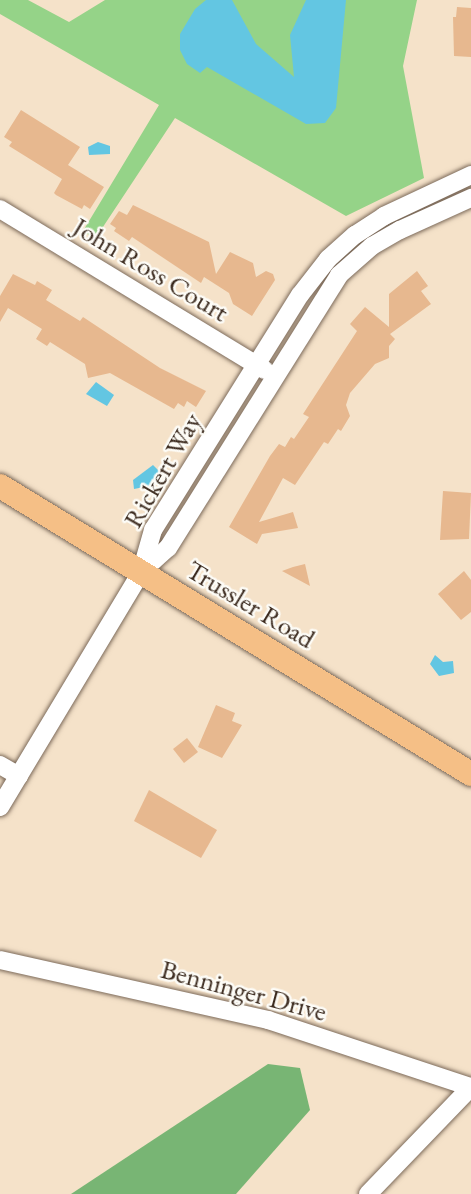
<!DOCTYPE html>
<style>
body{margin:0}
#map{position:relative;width:471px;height:1194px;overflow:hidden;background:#f5e2c9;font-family:"EB Garamond",serif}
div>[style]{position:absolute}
.green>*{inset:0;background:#95d388}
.forest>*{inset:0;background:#78b574}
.water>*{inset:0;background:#63c6e2}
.building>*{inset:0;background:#e7b88f}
.roads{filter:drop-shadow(0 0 2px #7c6a5a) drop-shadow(0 0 2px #7c6a5a)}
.minor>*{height:18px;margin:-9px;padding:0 9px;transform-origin:9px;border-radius:9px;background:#fff}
.major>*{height:24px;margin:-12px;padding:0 12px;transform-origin:12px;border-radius:12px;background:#f5bf86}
span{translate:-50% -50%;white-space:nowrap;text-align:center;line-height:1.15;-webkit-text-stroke:5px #fdfcf7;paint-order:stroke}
.street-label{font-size:27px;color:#3b2a1e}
</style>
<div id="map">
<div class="green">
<i style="clip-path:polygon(0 0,28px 0,69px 22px,105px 0,417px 0,403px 66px,424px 178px,346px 216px,175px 118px,95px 239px,83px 231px,159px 105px,0 14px)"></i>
</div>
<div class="forest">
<i style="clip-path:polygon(268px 1064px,300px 1068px,310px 1110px,236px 1194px,71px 1194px)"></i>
</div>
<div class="water">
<i style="clip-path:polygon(206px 0,232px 0,256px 44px,294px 77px,290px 35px,306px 0,346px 0,336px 108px,325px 123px,306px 124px,207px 67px,200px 73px,187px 64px,180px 50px,180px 34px,195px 9px)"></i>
<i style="clip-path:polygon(98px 142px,110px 146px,110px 154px,89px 155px,88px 147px)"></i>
<i style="clip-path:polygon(96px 382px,114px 395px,107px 406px,86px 394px)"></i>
<i style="clip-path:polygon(153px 465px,160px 472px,154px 485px,134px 489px,133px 480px)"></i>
<i style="clip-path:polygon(435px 655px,443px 662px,453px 661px,454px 673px,439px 676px,430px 664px)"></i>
</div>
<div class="building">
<i style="clip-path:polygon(457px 7px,471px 8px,471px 57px,454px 56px,453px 17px,456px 17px)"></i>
<i style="clip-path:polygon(21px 110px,80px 147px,68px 165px,104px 187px,90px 209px,84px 205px,82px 209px,56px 195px,54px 193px,62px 179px,9px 146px,12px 142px,4px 137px)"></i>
<i style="clip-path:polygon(133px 205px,209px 242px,216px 274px,230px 252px,253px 263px,256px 277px,266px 271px,273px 274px,275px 280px,252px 316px,233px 304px,229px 293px,204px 277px,201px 283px,132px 237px,129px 241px,114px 231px,116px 228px,110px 224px,119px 211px,127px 215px)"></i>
<i style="clip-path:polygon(417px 271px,428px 286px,421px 291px,431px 304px,390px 334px,395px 339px,389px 346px,389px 358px,375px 364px,350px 393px,346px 405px,350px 416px,341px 431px,338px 429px,328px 444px,324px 442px,295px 485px,283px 478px,259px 522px,293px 512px,298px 528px,262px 534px,257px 544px,229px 527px,270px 456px,279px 444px,285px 447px,291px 437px,294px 439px,309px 417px,303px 414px,357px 331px,350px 324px,365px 307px,389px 327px,389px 294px)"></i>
<i style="clip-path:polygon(13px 274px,35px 285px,37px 281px,52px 290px,46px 300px,80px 321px,83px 317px,160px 368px,206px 391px,196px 407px,187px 401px,184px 407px,178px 403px,174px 409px,110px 373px,88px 378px,85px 364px,50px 342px,47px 346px,36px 339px,42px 329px,8px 308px,0 322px,0 296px)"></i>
<i style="clip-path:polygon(443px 491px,471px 493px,469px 539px,440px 540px)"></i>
<i style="clip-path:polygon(305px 564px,310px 586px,282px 571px,293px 567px)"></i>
<i style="clip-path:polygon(464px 571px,471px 580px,471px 612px,461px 620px,438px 594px)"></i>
<i style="clip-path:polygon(216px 705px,235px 713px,232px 721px,242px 725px,222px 758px,198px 747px)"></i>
<i style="clip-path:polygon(187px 738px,198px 752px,184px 763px,173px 749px)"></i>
<i style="clip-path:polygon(149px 790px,217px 830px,201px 858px,134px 821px)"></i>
</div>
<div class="roads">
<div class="minor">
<i style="left:0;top:209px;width:310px;rotate:31.3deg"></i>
<i style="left:141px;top:572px;width:36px;rotate:-42deg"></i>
<i style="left:168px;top:548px;width:322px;rotate:-57.9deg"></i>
<i style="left:339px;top:275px;width:44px;rotate:-41.3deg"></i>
<i style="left:372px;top:246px;width:32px;rotate:-30deg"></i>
<i style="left:400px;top:230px;width:78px;rotate:-24.3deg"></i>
<i style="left:0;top:765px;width:22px;rotate:30deg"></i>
<i style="left:0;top:807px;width:274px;rotate:-59deg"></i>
<i style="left:141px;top:572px;width:44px;rotate:-74.1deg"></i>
<i style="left:153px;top:530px;width:277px;rotate:-58deg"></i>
<i style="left:300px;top:295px;width:46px;rotate:-52.1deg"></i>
<i style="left:328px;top:259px;width:36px;rotate:-42deg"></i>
<i style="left:355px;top:235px;width:35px;rotate:-33deg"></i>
<i style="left:384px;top:216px;width:96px;rotate:-25.2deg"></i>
<i style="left:0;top:960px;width:275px;rotate:12.6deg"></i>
<i style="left:268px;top:1020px;width:214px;rotate:18.3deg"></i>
<i style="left:368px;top:1194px;width:149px;rotate:-46.1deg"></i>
</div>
<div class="major">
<i style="left:0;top:486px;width:552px;rotate:31.44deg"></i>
</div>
</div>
<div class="street-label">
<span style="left:151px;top:269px;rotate:31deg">John Ross Court</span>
<span style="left:162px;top:470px;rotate:-60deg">Rickert Way</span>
<span style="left:251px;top:604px;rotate:31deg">Trussler Road</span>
<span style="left:244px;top:990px;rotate:15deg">Benninger Drive</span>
</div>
</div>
